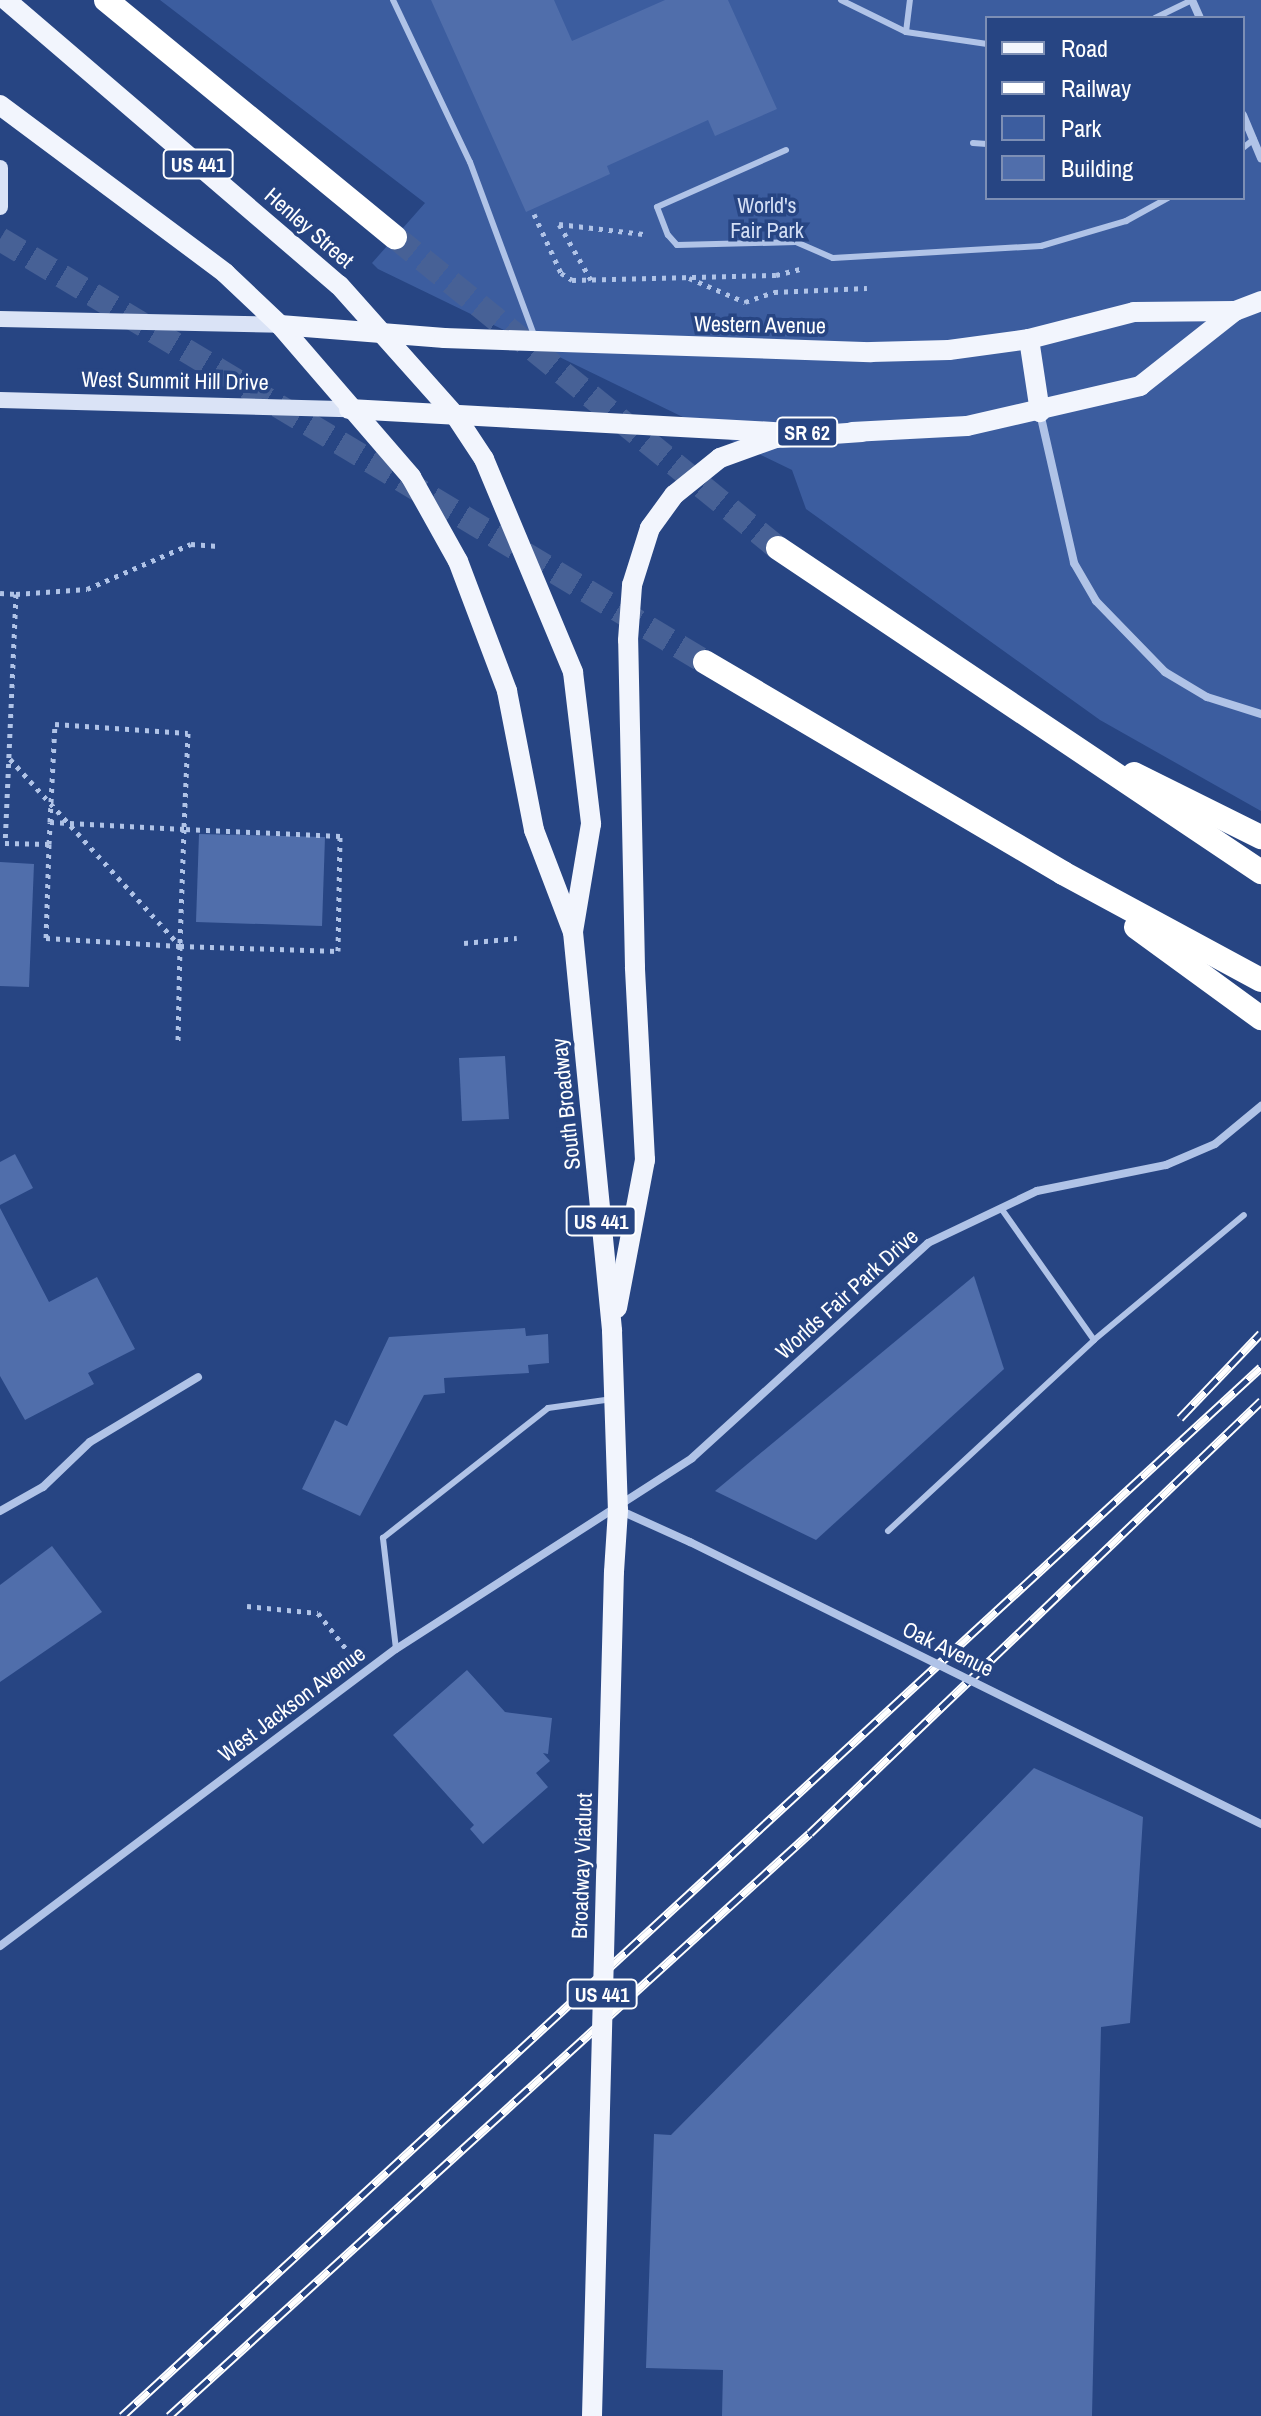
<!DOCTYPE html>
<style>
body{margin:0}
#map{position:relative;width:1261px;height:2416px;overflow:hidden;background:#274583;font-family:"Archivo Narrow",sans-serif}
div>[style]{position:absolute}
.green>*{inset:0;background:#3c5d9f}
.building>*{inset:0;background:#506eab}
.highway-tunnel>*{height:24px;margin-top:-12px;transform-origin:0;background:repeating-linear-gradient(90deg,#476196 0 24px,transparent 0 36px)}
.path>*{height:5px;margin-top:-2.5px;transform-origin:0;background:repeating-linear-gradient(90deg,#b0c3e7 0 4px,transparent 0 10px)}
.lane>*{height:6px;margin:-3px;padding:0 3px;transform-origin:3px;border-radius:3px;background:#b0c3e7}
.street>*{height:8px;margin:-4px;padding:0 4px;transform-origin:4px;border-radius:4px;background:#b0c3e7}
.secondary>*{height:16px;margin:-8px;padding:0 8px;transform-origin:8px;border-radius:8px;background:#dae3f6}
.primary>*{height:20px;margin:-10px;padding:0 10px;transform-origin:10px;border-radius:10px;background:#f2f5fd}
.highway>*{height:24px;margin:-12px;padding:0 12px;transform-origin:12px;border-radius:12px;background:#fff}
.rail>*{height:9px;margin-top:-4.5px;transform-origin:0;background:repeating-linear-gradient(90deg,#274583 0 18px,#fff 0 36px);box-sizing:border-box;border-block:2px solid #fff}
.street-bridge>*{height:8px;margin:-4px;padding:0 4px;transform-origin:4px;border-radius:4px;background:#b0c3e7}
.primary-bridge>*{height:20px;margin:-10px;padding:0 10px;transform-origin:10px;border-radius:10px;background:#f2f5fd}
span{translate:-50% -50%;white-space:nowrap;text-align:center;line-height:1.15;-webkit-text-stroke:7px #274583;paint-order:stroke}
.shield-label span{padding:2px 6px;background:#274583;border:2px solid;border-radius:6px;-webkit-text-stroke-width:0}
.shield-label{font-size:20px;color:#fff;font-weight:700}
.park-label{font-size:22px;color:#d4dff5}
.street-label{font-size:22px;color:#fff}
.legend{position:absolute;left:985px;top:16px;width:260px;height:184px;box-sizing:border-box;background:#274583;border:2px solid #7d8fb5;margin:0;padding:10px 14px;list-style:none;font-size:24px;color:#fff}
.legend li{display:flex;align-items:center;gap:16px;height:40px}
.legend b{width:40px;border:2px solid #7d8fb5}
</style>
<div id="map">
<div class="green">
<i style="clip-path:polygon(evenodd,160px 0,1261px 0,1261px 811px,1100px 720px,806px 509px,792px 470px,378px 269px,372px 263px,425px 203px,160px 0,987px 18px,1243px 18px,1243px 198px,987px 198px,987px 18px)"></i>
</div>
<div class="building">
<i style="clip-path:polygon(431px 0,554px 0,572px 41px,665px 0,728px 0,777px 109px,715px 136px,708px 120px,607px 166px,610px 174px,526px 212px)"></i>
<i style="clip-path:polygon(199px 834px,325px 837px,322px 926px,196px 922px)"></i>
<i style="clip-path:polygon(0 862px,34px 864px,29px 987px,0 986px)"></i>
<i style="clip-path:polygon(505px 1056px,509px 1119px,462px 1121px,459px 1058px)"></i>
<i style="clip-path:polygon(15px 1154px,33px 1188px,0 1205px,0 1162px)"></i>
<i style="clip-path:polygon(0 1208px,49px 1302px,97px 1277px,135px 1349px,88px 1373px,94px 1384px,25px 1420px,0 1376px)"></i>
<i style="clip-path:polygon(974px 1276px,1004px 1369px,816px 1540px,715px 1491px)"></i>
<i style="clip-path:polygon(525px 1328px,526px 1336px,548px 1334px,549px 1363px,528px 1365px,529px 1373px,444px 1378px,445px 1393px,424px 1395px,360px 1516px,302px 1489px,335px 1420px,347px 1426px,389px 1337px)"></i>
<i style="clip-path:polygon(52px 1546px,102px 1612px,0 1682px,0 1585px)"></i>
<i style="clip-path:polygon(467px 1670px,505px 1712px,552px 1718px,548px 1754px,543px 1753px,550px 1761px,536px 1773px,548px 1787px,483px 1844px,470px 1829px,474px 1825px,393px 1735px)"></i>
<i style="clip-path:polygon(1034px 1768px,1143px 1817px,1130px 2023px,1101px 2027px,1092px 2416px,722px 2416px,723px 2370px,646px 2368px,654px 2134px,671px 2135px)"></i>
</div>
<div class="highway-tunnel">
<i style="left:395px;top:237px;width:493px;rotate:39.1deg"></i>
<i style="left:0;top:239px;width:822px;rotate:30.96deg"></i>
</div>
<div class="path">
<i style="left:534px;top:214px;width:65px;rotate:65.4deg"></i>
<i style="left:561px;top:273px;width:13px;rotate:32deg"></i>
<i style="left:572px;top:280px;width:204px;rotate:-1.4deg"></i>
<i style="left:776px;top:275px;width:25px;rotate:-14deg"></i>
<i style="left:689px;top:278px;width:61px;rotate:23.2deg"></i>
<i style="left:745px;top:302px;width:31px;rotate:-19deg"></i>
<i style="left:774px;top:292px;width:93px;rotate:-2.5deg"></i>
<i style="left:591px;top:280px;width:64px;rotate:-119.7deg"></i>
<i style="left:559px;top:224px;width:85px;rotate:6.8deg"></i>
<i style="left:0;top:593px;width:16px;rotate:4deg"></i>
<i style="left:16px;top:594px;width:249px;rotate:92.5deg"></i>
<i style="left:5px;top:843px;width:44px;rotate:1.3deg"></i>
<i style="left:49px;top:844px;width:94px;rotate:91.8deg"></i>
<i style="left:46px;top:938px;width:134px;rotate:3.4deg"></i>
<i style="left:180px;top:946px;width:158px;rotate:1.8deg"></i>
<i style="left:338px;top:951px;width:115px;rotate:-89deg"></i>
<i style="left:340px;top:836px;width:156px;rotate:-177.4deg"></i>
<i style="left:184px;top:829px;width:134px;rotate:-177deg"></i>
<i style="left:50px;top:822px;width:98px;rotate:-87.1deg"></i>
<i style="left:55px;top:724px;width:133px;rotate:3.9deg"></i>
<i style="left:188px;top:733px;width:96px;rotate:92.4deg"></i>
<i style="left:184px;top:829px;width:117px;rotate:92deg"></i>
<i style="left:180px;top:946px;width:99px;rotate:91.2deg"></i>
<i style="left:16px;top:594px;width:71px;rotate:-4deg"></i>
<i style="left:87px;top:589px;width:113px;rotate:-23.4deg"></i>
<i style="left:191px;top:544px;width:27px;rotate:4deg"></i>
<i style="left:10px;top:759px;width:253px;rotate:47.7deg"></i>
<i style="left:49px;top:844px;width:22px;rotate:-87deg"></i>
<i style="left:464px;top:943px;width:53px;rotate:-5.4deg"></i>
<i style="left:247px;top:1606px;width:71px;rotate:5.6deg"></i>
<i style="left:318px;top:1613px;width:47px;rotate:51.9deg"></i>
</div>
<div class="lane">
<i style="left:393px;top:0;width:179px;rotate:64.6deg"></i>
<i style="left:470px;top:162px;width:184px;rotate:69.7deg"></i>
<i style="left:841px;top:0;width:72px;rotate:26.2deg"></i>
<i style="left:906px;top:32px;width:82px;rotate:8.4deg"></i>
<i style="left:1155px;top:18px;width:41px;rotate:-25.9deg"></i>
<i style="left:906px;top:32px;width:32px;rotate:-83deg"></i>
<i style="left:973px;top:143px;width:14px;rotate:4deg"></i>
<i style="left:1243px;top:148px;width:14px;rotate:-39deg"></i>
<i style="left:786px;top:150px;width:141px;rotate:156.2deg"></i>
<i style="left:657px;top:207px;width:30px;rotate:69deg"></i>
<i style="left:668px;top:235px;width:13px;rotate:48deg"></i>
<i style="left:677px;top:245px;width:119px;rotate:-1.4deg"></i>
<i style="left:796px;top:242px;width:40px;rotate:23.4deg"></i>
<i style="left:833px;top:258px;width:208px;rotate:-3.3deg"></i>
<i style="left:1041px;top:246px;width:89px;rotate:-16.4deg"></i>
<i style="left:1126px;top:221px;width:48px;rotate:-28.7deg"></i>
<i style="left:1094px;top:1340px;width:195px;rotate:-39.8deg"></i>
<i style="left:888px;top:1531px;width:281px;rotate:-42.8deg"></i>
<i style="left:1094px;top:1340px;width:161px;rotate:-125.2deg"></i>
<i style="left:396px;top:1649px;width:112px;rotate:-96.7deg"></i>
<i style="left:383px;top:1538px;width:210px;rotate:-38.2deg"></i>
<i style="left:548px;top:1408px;width:65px;rotate:-8deg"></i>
</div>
<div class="street">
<i style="left:1192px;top:0;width:20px;rotate:66deg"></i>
<i style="left:1243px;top:115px;width:47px;rotate:67.3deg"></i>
<i style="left:1040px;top:413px;width:154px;rotate:77.2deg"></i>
<i style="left:1074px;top:563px;width:44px;rotate:59.9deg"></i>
<i style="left:1096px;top:601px;width:99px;rotate:45.8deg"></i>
<i style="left:1165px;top:672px;width:49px;rotate:30.8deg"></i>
<i style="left:1207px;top:697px;width:57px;rotate:17.5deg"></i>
<i style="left:619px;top:1510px;width:78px;rotate:24.3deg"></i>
<i style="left:0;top:1511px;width:49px;rotate:-29.2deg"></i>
<i style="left:43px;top:1487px;width:65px;rotate:-43.8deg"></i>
<i style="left:90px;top:1442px;width:126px;rotate:-31deg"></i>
<i style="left:0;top:1946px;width:495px;rotate:-36.9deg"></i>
<i style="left:396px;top:1649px;width:352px;rotate:-32.8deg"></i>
<i style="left:692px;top:1458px;width:319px;rotate:-42.3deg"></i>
<i style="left:928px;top:1243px;width:121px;rotate:-25.5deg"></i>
<i style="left:1037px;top:1191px;width:132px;rotate:-11.4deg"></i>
<i style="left:1166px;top:1165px;width:53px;rotate:-23.2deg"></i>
<i style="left:1215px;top:1144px;width:60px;rotate:-39.6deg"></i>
</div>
<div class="secondary">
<i style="left:0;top:168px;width:39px;rotate:90deg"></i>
<i style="left:0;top:319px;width:280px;rotate:1.2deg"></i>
<i style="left:0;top:400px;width:349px;rotate:1.5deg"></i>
</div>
<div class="primary">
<i style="left:6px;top:0;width:438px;rotate:40.6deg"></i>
<i style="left:339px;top:285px;width:174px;rotate:48.3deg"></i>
<i style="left:455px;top:415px;width:53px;rotate:56.6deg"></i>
<i style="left:484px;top:459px;width:231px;rotate:67.3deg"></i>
<i style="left:573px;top:672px;width:153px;rotate:83.2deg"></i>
<i style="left:591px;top:824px;width:109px;rotate:99.5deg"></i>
<i style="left:0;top:105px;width:281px;rotate:36.7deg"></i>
<i style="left:225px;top:273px;width:76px;rotate:43.4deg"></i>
<i style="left:280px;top:325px;width:201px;rotate:49.2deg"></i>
<i style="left:411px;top:477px;width:96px;rotate:60.8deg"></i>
<i style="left:458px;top:561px;width:139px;rotate:69.3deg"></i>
<i style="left:507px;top:691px;width:142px;rotate:79deg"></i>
<i style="left:534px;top:830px;width:109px;rotate:69.1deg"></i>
<i style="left:573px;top:932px;width:401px;rotate:84.4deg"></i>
<i style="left:612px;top:1331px;width:179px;rotate:88.1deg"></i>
<i style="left:618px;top:1510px;width:62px;rotate:93.7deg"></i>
<i style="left:280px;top:325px;width:165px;rotate:4.5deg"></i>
<i style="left:444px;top:338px;width:427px;rotate:1.9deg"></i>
<i style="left:871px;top:352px;width:78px;rotate:-1.5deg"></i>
<i style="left:949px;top:350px;width:81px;rotate:-7.8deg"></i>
<i style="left:1029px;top:339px;width:108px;rotate:-14.4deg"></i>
<i style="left:1134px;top:312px;width:101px;rotate:-0.6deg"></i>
<i style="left:1029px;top:339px;width:74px;rotate:81.4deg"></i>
<i style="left:349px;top:409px;width:432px;rotate:3.1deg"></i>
<i style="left:852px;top:432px;width:115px;rotate:-3deg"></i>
<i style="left:967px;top:426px;width:178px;rotate:-13deg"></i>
<i style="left:1140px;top:386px;width:121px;rotate:-38.3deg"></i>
<i style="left:1235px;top:311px;width:28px;rotate:-21deg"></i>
<i style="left:617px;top:1308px;width:151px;rotate:-79.3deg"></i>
<i style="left:645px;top:1160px;width:193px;rotate:-93deg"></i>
<i style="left:635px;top:967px;width:327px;rotate:-91.2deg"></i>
<i style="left:628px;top:640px;width:55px;rotate:-85.8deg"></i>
<i style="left:632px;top:585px;width:60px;rotate:-72.5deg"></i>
<i style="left:650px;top:528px;width:41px;rotate:-54deg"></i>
<i style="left:674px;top:495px;width:59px;rotate:-38.8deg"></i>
<i style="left:720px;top:458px;width:59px;rotate:-19.7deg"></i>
<i style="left:776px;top:438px;width:86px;rotate:-4deg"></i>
</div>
<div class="highway">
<i style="left:106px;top:0;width:374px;rotate:39.4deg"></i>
<i style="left:778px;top:548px;width:582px;rotate:33.85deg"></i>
<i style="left:705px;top:662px;width:416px;rotate:30.5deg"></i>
<i style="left:1063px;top:873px;width:225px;rotate:28.4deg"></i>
<i style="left:1134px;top:774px;width:142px;rotate:26.4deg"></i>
<i style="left:1136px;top:927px;width:155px;rotate:36.1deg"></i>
</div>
<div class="rail">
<i style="left:1180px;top:1418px;width:117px;rotate:-46.4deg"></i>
<i style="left:122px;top:2416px;width:1548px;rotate:-42.64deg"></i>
<i style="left:169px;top:2416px;width:866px;rotate:-42.29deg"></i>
<i style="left:810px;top:1833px;width:625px;rotate:-43.77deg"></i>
</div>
<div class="street-bridge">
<i style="left:690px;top:1542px;width:637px;rotate:26.28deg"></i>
</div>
<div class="primary-bridge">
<i style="left:592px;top:2416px;width:844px;rotate:-88.51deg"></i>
</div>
<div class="shield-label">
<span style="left:198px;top:164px">US 441</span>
<span style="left:807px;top:432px">SR 62</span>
<span style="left:601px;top:1221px">US 441</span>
<span style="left:602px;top:1994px">US 441</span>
</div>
<div class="park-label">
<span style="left:767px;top:218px">World's<br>Fair Park</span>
</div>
<div class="street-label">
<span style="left:309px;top:228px;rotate:41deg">Henley Street</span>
<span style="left:760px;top:325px;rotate:1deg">Western Avenue</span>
<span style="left:175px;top:381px;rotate:1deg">West Summit Hill Drive</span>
<span style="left:566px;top:1104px;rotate:-96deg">South Broadway</span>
<span style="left:847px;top:1294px;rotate:-42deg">Worlds Fair Park Drive</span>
<span style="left:948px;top:1649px;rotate:26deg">Oak Avenue</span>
<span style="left:292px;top:1704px;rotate:-37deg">West Jackson Avenue</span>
<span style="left:582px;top:1866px;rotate:-88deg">Broadway Viaduct</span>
</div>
<ul class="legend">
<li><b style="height:10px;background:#f2f5fd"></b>Road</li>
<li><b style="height:10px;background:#fff"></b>Railway</li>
<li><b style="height:22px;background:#3c5d9f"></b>Park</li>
<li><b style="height:22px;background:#506eab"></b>Building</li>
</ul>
</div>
